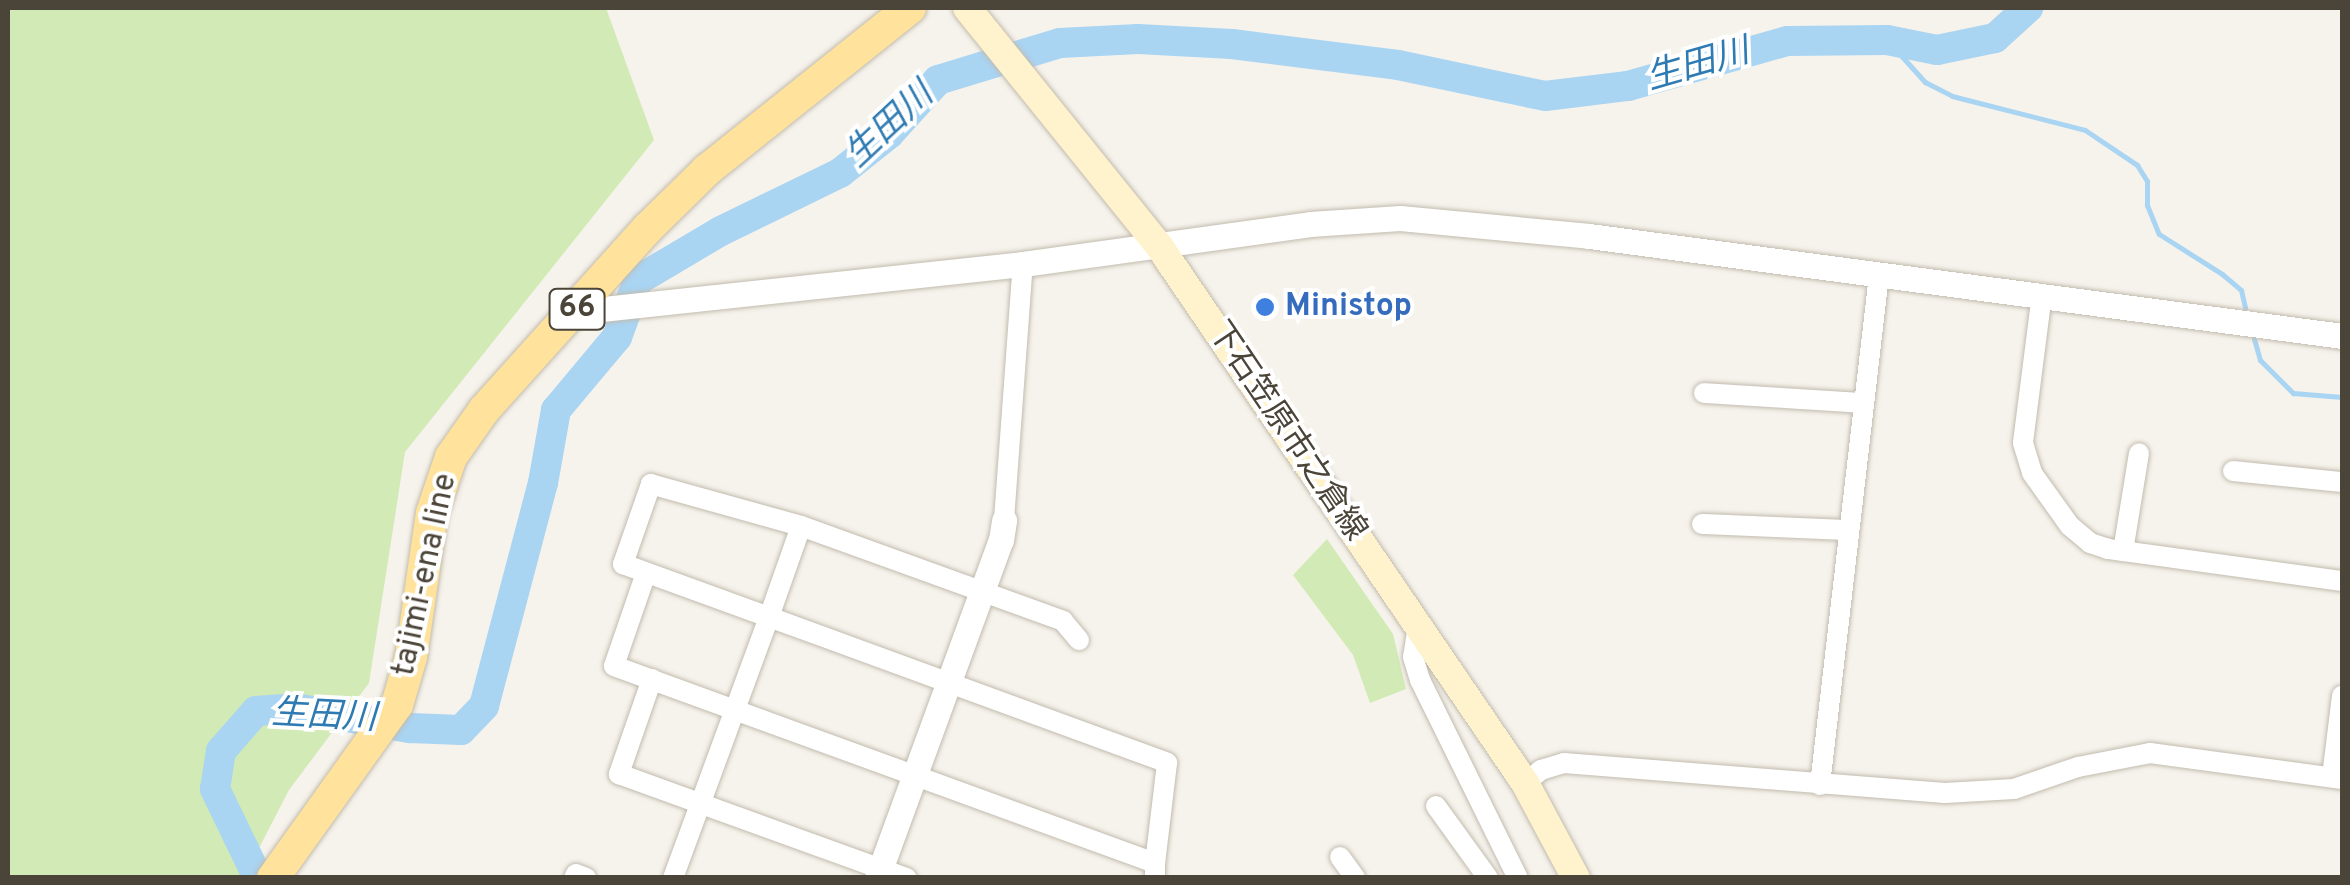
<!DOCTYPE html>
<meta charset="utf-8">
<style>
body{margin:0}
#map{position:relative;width:2350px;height:885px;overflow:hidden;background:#f6f3ec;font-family:Overpass,"Noto Sans JP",sans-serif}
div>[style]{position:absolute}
.green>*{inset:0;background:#d2eab5}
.stream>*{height:5px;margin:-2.5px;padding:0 2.5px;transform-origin:2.5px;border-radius:2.5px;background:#a9d4f2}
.river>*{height:30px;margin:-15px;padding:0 15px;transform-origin:15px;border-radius:15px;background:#a9d4f2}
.roads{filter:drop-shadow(0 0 2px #c2bbae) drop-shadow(0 0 2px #c2bbae)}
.minor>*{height:20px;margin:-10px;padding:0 10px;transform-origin:10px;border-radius:10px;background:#fff}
.tertiary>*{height:25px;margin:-12.5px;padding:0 12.5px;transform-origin:12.5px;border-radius:12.5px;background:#fff}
.secondary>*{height:28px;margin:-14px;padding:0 14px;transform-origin:14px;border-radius:14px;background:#fff3cd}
.primary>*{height:32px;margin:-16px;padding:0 16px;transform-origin:16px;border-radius:16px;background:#ffe39c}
.dots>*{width:28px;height:28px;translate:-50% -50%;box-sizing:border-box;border:5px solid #fff;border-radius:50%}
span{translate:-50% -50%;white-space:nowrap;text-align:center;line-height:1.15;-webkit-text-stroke:8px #fff;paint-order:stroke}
.shield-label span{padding:2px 8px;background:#fff;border:2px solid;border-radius:8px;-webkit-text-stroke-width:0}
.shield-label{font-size:30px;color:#4b4439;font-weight:700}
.shop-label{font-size:32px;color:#366cbe;font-weight:700}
.left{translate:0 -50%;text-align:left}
.street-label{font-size:32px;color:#4b4439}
.water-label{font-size:35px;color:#2e7ab2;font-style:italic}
.frame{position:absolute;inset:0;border:10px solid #4b4439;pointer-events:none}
</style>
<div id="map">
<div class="green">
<i style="clip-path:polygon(8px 8px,606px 8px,654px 140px,405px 452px,369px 683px,289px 790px,244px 877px,8px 877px)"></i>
<i style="clip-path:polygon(1327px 539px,1393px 634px,1406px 689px,1370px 703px,1353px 655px,1293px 575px)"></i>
</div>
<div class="stream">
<i style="left:1887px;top:40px;width:57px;rotate:47.9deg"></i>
<i style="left:1925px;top:82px;width:30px;rotate:27deg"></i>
<i style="left:1952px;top:96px;width:137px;rotate:14.3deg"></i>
<i style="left:2085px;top:130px;width:63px;rotate:33.9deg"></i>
<i style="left:2137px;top:165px;width:19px;rotate:58deg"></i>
<i style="left:2147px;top:181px;width:24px;rotate:90deg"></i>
<i style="left:2147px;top:205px;width:31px;rotate:68deg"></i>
<i style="left:2159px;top:234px;width:75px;rotate:32.4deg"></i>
<i style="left:2222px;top:274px;width:25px;rotate:40deg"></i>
<i style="left:2241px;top:290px;width:18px;rotate:77deg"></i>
<i style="left:2254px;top:339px;width:22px;rotate:74deg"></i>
<i style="left:2260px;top:360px;width:47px;rotate:45deg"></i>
<i style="left:2293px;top:393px;width:49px;rotate:4.7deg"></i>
</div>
<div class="river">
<i style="left:258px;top:878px;width:99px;rotate:-115.8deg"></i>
<i style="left:215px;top:789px;width:38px;rotate:-81deg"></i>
<i style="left:221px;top:751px;width:53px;rotate:-48.8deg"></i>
<i style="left:256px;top:711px;width:39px;rotate:-4deg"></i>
<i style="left:295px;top:708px;width:117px;rotate:9.9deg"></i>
<i style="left:410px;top:728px;width:51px;rotate:2.2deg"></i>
<i style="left:461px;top:730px;width:33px;rotate:-46deg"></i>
<i style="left:484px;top:706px;width:231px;rotate:-75.2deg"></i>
<i style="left:543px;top:483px;width:74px;rotate:-79.9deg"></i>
<i style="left:556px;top:410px;width:95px;rotate:-50.1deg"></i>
<i style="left:617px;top:337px;width:61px;rotate:-69.8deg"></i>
<i style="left:638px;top:280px;width:96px;rotate:-30.6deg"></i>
<i style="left:721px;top:231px;width:132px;rotate:-26deg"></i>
<i style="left:840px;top:173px;width:63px;rotate:-38.5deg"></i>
<i style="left:889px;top:134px;width:73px;rotate:-47.8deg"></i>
<i style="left:938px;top:80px;width:127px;rotate:-16.9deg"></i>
<i style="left:1060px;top:43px;width:78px;rotate:-2.9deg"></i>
<i style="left:1138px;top:39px;width:94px;rotate:3deg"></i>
<i style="left:1232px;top:44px;width:167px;rotate:7.2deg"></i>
<i style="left:1398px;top:65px;width:150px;rotate:11.9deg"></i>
<i style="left:1545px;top:96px;width:84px;rotate:-6.9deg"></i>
<i style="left:1628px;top:86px;width:165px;rotate:-15.8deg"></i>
<i style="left:1787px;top:41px;width:100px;rotate:-0.6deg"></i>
<i style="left:1887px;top:40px;width:51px;rotate:11.3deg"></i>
<i style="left:1937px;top:50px;width:59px;rotate:-11.7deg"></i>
<i style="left:1995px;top:38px;width:45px;rotate:-42.3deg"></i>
</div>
<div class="roads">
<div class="minor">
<i style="left:2042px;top:294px;width:150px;rotate:97.3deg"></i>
<i style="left:2023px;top:443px;width:31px;rotate:73deg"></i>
<i style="left:2032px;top:473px;width:65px;rotate:54.4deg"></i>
<i style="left:2070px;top:526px;width:26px;rotate:40deg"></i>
<i style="left:2090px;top:543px;width:19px;rotate:18deg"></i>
<i style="left:2108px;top:549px;width:236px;rotate:7.8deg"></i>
<i style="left:1704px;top:393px;width:159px;rotate:3.6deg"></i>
<i style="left:2233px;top:471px;width:110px;rotate:5.8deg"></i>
<i style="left:1004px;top:520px;width:257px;rotate:-85.8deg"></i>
<i style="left:1702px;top:524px;width:146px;rotate:2.4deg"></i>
<i style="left:801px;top:526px;width:156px;rotate:-164.4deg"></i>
<i style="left:651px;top:484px;width:85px;rotate:109.3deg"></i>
<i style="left:623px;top:564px;width:155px;rotate:20deg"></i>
<i style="left:769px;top:617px;width:96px;rotate:-70.6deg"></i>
<i style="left:801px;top:526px;width:279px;rotate:19.9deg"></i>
<i style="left:1063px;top:621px;width:25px;rotate:50deg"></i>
<i style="left:2123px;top:551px;width:99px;rotate:-80.7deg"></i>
<i style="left:646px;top:573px;width:98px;rotate:109deg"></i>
<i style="left:614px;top:666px;width:576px;rotate:20.01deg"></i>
<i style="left:1155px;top:863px;width:15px;rotate:90deg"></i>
<i style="left:1418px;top:626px;width:31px;rotate:99deg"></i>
<i style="left:1413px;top:657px;width:24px;rotate:73deg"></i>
<i style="left:1420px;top:680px;width:221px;rotate:63.7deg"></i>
<i style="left:652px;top:679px;width:101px;rotate:109.2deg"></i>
<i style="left:619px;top:774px;width:306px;rotate:19.9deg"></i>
<i style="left:2332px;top:777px;width:82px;rotate:-83deg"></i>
<i style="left:1525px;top:783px;width:21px;rotate:-39deg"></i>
<i style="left:1541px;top:770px;width:24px;rotate:-17deg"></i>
<i style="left:1564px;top:763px;width:382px;rotate:4.5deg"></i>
<i style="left:1945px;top:793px;width:69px;rotate:-3.3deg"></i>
<i style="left:2014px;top:789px;width:68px;rotate:-19deg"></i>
<i style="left:2078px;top:767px;width:73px;rotate:-11deg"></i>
<i style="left:2150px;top:753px;width:194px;rotate:7.7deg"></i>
<i style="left:1820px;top:785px;width:513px;rotate:-83.4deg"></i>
<i style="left:1436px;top:806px;width:89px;rotate:54.2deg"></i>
<i style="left:1340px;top:857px;width:26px;rotate:54deg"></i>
<i style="left:574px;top:878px;width:4px;rotate:-63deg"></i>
<i style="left:576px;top:874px;width:11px;rotate:22deg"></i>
<i style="left:673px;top:878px;width:278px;rotate:-69.8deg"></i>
<i style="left:769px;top:617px;width:424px;rotate:20.1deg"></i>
<i style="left:1167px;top:763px;width:101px;rotate:96.8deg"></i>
</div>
<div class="tertiary">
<i style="left:574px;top:312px;width:452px;rotate:-6.1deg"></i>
<i style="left:1023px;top:264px;width:290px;rotate:-7.9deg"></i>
<i style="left:1310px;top:224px;width:90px;rotate:-3.8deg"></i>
<i style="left:1400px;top:218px;width:190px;rotate:5.4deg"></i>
<i style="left:1589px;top:236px;width:760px;rotate:7.56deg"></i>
<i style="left:877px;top:878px;width:360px;rotate:-69.9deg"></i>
<i style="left:1001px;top:540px;width:20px;rotate:-81deg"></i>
</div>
<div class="secondary">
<i style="left:967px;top:8px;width:306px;rotate:51.1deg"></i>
<i style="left:1159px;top:246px;width:650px;rotate:55.72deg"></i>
<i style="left:1525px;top:783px;width:108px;rotate:61.8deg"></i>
</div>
<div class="primary">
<i style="left:273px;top:878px;width:213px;rotate:-54.4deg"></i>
<i style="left:397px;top:705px;width:50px;rotate:-73.7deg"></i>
<i style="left:411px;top:657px;width:146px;rotate:-81.7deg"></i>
<i style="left:432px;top:513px;width:59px;rotate:-71.3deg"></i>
<i style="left:451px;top:457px;width:57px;rotate:-54.9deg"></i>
<i style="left:484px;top:410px;width:245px;rotate:-48deg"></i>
<i style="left:648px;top:228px;width:83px;rotate:-44.5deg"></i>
<i style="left:707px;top:170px;width:260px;rotate:-38.6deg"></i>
</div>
</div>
<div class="dots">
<i style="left:1265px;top:307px;background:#3f7fe0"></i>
</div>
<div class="shield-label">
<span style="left:577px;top:309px">66</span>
</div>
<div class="shop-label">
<span class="left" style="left:1285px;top:307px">Ministop</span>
</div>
<div class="street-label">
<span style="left:1286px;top:432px;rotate:56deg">下石笠原市之倉線</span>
<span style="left:426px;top:575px;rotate:-78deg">tajimi-ena line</span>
</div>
<div class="water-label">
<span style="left:1698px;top:66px;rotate:-16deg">生田川</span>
<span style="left:890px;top:126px;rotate:-43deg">生田川</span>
<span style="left:324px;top:717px;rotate:3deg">生田川</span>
</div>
<div class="frame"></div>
</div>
